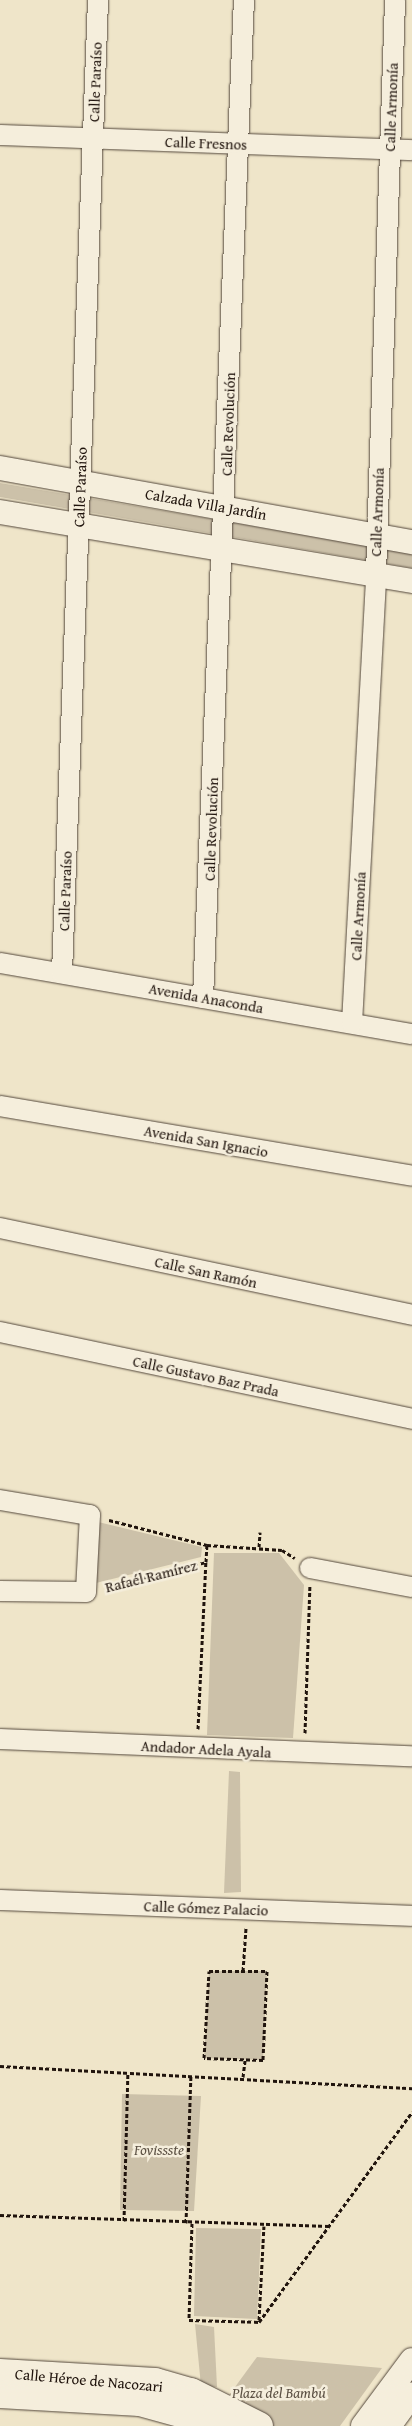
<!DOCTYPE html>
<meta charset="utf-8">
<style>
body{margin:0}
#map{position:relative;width:412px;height:2426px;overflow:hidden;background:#efe5c9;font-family:"Gentium Book Plus",serif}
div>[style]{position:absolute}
.green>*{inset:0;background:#ccc1a9}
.path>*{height:3px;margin-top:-1.5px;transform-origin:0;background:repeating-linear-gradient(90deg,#20140d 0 4px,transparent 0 6.5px)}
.roads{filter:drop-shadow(0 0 1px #54483c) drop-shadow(0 0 1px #54483c)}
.minor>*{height:20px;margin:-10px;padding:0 10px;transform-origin:10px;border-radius:10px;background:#f5eedc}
.tertiary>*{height:24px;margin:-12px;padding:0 12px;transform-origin:12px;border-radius:12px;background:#f5eedc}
.secondary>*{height:28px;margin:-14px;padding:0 14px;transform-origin:14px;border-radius:14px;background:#f5eedc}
span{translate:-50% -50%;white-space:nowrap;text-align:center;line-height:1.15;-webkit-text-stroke:5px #f5eedc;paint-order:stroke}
.street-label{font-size:15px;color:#20140d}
.park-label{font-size:15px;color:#5c5144;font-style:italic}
</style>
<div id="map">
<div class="green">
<i style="clip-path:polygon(0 483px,412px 553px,412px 568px,0 497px)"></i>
<i style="clip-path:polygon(94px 1521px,202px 1547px,201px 1557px,92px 1584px)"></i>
<i style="clip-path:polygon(214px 1553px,279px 1553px,304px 1585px,293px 1738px,207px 1735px)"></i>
<i style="clip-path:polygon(229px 1771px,240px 1772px,241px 1892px,224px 1893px)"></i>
<i style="clip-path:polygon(209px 1971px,267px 1971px,263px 2060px,204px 2058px)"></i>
<i style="clip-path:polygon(122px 2094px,201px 2096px,194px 2211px,120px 2210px)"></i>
<i style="clip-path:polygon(196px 2228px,261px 2229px,257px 2319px,194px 2316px)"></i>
<i style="clip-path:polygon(195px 2324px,214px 2327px,217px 2387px,201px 2386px)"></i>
<i style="clip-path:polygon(257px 2357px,382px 2368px,340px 2426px,266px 2426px,227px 2398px)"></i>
</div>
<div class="path">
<i style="left:109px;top:1520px;width:101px;rotate:14.3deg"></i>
<i style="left:259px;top:1547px;width:15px;rotate:-86deg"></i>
<i style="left:106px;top:1587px;width:103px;rotate:-14deg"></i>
<i style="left:206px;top:1562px;width:17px;rotate:-87deg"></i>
<i style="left:207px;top:1545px;width:75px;rotate:3.8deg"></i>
<i style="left:282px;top:1550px;width:15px;rotate:32deg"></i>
<i style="left:198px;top:1729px;width:167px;rotate:-87.3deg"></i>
<i style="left:305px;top:1733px;width:147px;rotate:-88.1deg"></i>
<i style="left:209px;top:1971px;width:58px"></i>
<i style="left:267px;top:1971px;width:89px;rotate:92.6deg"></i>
<i style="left:263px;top:2060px;width:59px;rotate:-178.1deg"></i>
<i style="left:204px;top:2058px;width:87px;rotate:-86.7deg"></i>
<i style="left:243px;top:1971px;width:43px;rotate:-86deg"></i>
<i style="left:0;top:2066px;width:413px;rotate:3.1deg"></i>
<i style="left:243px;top:2077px;width:17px;rotate:-83deg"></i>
<i style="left:0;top:2215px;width:329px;rotate:1.9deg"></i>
<i style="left:124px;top:2221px;width:149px;rotate:-88.5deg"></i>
<i style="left:186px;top:2223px;width:149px;rotate:-88.1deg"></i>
<i style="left:192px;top:2223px;width:97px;rotate:91.8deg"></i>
<i style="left:189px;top:2320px;width:70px;rotate:1.6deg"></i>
<i style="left:259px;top:2320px;width:94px;rotate:-87deg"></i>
<i style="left:259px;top:2322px;width:260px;rotate:-53.9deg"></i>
</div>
<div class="roads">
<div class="minor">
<i style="left:0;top:135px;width:412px;rotate:2.1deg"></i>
<i style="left:0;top:963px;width:418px;rotate:9.8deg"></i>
<i style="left:62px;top:973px;width:974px;rotate:-87.88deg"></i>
<i style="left:203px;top:998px;width:999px;rotate:-87.65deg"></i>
<i style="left:352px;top:1023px;width:450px;rotate:-86.9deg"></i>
<i style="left:376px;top:574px;width:574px;rotate:-88.1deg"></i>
<i style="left:0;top:1106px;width:418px;rotate:9.6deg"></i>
<i style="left:0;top:1228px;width:421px;rotate:11.9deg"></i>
<i style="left:0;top:1332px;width:421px;rotate:11.9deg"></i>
<i style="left:0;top:1500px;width:91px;rotate:9.5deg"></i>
<i style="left:90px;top:1515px;width:77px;rotate:93deg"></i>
<i style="left:86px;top:1592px;width:86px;rotate:-179.3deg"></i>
<i style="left:310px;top:1568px;width:104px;rotate:10.6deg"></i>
<i style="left:0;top:1739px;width:412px;rotate:2.4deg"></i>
<i style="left:0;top:1900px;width:412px;rotate:2.2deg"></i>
</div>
<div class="tertiary">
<i style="left:0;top:468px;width:419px;rotate:10.2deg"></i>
<i style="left:0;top:512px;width:418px;rotate:9.5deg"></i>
<i style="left:363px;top:2426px;width:82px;rotate:-53.4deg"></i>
<i style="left:389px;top:2426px;width:39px;rotate:-54deg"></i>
</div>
<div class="secondary">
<i style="left:0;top:2373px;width:155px;rotate:3.3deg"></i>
<i style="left:155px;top:2382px;width:37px;rotate:16deg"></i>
<i style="left:191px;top:2392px;width:76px;rotate:26.6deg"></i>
<i style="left:0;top:2394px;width:140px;rotate:3.3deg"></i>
<i style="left:140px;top:2402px;width:90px;rotate:15.4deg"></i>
</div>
</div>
<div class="street-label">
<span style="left:95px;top:82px;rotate:-88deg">Calle Paraíso</span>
<span style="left:391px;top:107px;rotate:-88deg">Calle Armonía</span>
<span style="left:206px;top:143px;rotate:2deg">Calle Fresnos</span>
<span style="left:228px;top:424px;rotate:-88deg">Calle Revolución</span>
<span style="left:80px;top:487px;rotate:-88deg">Calle Paraíso</span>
<span style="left:206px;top:504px;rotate:10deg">Calzada Villa Jardín</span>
<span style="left:377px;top:512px;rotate:-88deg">Calle Armonía</span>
<span style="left:211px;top:829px;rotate:-88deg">Calle Revolución</span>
<span style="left:65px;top:891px;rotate:-88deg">Calle Paraíso</span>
<span style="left:358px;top:916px;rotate:-87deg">Calle Armonía</span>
<span style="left:206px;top:998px;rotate:10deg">Avenida Anaconda</span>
<span style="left:206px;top:1141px;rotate:10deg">Avenida San Ignacio</span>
<span style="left:206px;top:1272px;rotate:12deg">Calle San Ramón</span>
<span style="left:206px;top:1376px;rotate:12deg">Calle Gustavo Baz Prada</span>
<span style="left:151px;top:1576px;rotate:-14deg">Rafaél Ramírez</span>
<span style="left:206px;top:1749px;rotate:3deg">Andador Adela Ayala</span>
<span style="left:206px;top:1908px;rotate:2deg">Calle Gómez Palacio</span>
<span style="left:89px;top:2380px;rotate:5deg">Calle Héroe de Nacozari</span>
</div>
<div class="park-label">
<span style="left:159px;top:2150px">Fovissste</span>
<span style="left:279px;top:2393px">Plaza del Bambú</span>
</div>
</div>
